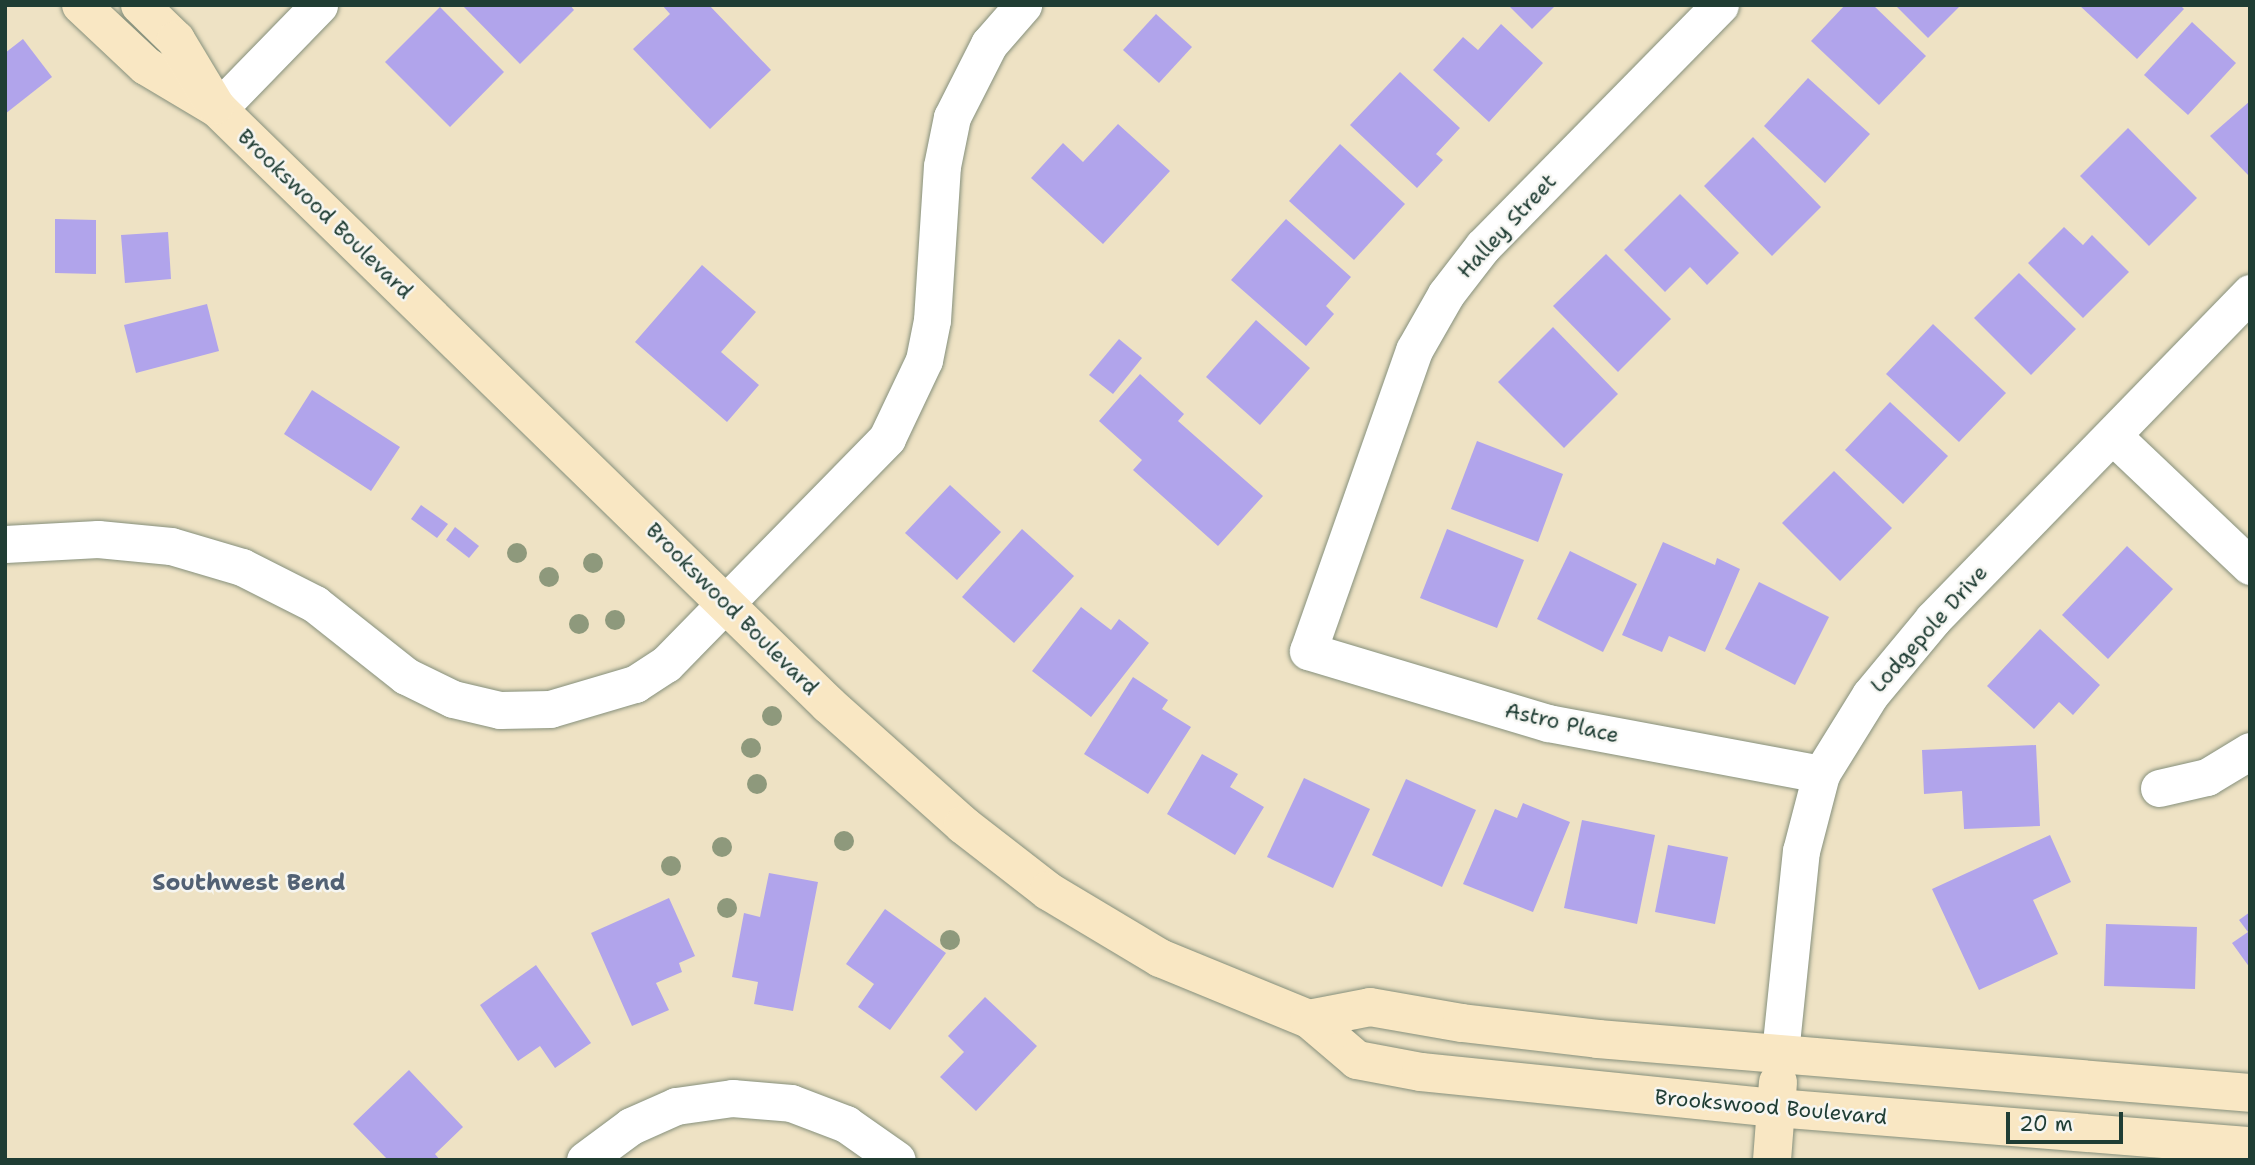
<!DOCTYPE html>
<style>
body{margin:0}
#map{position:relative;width:2255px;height:1165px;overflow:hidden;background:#eee2c4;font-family:"Shantell Sans",sans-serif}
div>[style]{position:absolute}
.building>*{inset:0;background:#b1a4eb}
.roads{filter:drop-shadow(0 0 2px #86907c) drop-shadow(0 0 2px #86907c)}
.street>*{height:37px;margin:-18.5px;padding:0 18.5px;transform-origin:18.5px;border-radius:18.5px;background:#fff}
.secondary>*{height:38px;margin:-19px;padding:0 19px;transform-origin:19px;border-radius:19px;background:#f9e7c3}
.trees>*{width:20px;height:20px;margin:-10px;border-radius:50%;background:#8e997c}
span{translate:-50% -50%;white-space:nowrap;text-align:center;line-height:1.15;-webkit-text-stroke:5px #f6f6f2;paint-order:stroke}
.street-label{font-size:21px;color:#1f3d34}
.neighbourhood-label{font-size:23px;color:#526174;font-weight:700}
.frame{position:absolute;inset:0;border:7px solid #1f3d34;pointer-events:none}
.scale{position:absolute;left:2006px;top:1112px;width:117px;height:32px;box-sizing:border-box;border:4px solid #1f3d34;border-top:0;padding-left:9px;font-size:21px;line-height:24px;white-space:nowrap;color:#1f3d34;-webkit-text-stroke:5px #f6f6f2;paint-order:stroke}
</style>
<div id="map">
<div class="building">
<i style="clip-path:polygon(462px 5px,570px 5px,574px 10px,520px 64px)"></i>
<i style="clip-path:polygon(662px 5px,709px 5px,771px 70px,710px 129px,633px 49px,670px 14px)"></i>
<i style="clip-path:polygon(1508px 5px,1556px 5px,1532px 29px)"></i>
<i style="clip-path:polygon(1845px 5px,1873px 5px,1926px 56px,1879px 105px,1811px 41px)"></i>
<i style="clip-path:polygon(1895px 5px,1961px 5px,1928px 38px)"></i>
<i style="clip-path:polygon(2079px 5px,2180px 5px,2184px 9px,2137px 59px)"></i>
<i style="clip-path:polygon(440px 7px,504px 72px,450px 127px,385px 62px)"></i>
<i style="clip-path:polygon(1156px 14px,1192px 47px,1159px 83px,1123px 50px)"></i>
<i style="clip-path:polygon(2192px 22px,2236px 63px,2188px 115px,2144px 75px)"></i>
<i style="clip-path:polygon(1501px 24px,1543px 63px,1489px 122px,1433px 70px,1463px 37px,1478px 50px)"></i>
<i style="clip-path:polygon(23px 39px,52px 77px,5px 114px,5px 53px)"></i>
<i style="clip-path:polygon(1400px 72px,1460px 128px,1436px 154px,1443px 160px,1417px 188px,1350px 125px)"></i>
<i style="clip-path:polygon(1808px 78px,1870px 134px,1825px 183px,1764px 126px)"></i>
<i style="clip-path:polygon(2250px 101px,2250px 177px,2210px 136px)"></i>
<i style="clip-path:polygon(1118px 124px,1170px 171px,1103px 244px,1031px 178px,1063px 143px,1083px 162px)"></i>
<i style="clip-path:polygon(2128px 128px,2197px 198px,2149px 246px,2080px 176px)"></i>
<i style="clip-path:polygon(1753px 137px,1821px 207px,1772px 256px,1704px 186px)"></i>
<i style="clip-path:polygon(1340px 144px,1405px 204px,1354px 260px,1289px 201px)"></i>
<i style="clip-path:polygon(1680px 194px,1739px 253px,1707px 285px,1690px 267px,1665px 292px,1624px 250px)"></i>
<i style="clip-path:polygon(55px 219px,96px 220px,96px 274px,55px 273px)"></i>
<i style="clip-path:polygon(1286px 219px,1351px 277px,1326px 306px,1334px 314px,1306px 346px,1231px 280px)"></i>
<i style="clip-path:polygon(2064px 227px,2083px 245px,2092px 235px,2129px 272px,2083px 318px,2028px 263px)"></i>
<i style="clip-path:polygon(168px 232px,171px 279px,125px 283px,121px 235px)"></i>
<i style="clip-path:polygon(1606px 254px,1671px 319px,1618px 372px,1553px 306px)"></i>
<i style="clip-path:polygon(702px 265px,756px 312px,721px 352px,759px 385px,727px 422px,635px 342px)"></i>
<i style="clip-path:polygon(2019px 273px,2076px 329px,2031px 375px,1974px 318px)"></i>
<i style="clip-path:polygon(207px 304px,219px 351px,136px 373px,124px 325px)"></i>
<i style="clip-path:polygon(1256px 320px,1310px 368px,1260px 425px,1206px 377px)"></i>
<i style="clip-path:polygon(1933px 324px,2006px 393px,1959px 442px,1886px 374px)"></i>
<i style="clip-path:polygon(1553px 327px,1618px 394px,1564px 448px,1498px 382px)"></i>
<i style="clip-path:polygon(1119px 339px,1142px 358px,1113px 394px,1089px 375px)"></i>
<i style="clip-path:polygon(1140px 374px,1184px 414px,1178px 421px,1263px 496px,1218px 546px,1133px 470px,1142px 460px,1099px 421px)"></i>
<i style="clip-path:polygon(312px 390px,400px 447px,371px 491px,284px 434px)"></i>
<i style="clip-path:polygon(1890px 402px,1948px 456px,1903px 504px,1845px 450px)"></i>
<i style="clip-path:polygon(1477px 441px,1563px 474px,1538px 542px,1451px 509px)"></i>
<i style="clip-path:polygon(1834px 471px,1892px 528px,1840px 581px,1782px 523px)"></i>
<i style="clip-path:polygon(950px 485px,1001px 532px,957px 580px,905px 533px)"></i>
<i style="clip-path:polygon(421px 505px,448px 524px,437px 538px,411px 519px)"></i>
<i style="clip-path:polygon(455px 527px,479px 546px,469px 558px,446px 540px)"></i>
<i style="clip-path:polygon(1022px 529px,1074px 576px,1014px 643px,962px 597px)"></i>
<i style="clip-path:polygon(1447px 529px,1524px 560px,1497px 628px,1420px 598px)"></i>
<i style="clip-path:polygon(1663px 542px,1715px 565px,1717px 558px,1740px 569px,1705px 652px,1669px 636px,1662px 652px,1622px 635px)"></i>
<i style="clip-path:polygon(2127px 546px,2173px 589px,2108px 659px,2062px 615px)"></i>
<i style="clip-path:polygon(1570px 551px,1637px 584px,1603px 652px,1537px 619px)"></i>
<i style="clip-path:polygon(1759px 582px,1829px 617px,1795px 685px,1725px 649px)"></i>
<i style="clip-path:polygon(1081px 607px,1111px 630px,1119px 619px,1149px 643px,1091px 717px,1032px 671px)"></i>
<i style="clip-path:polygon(2040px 629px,2100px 685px,2073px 715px,2059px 702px,2034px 729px,1987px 686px)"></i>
<i style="clip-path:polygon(1133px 677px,1168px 700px,1162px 709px,1191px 727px,1148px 794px,1084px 754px)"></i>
<i style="clip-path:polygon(2036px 745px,2040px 826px,1964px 829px,1962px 791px,1924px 794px,1922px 750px)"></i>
<i style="clip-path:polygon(1202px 754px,1238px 774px,1230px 787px,1264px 807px,1235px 855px,1167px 814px)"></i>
<i style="clip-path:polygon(1304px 778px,1370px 809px,1333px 888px,1267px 857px)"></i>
<i style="clip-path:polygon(1406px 779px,1476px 810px,1442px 887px,1372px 855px)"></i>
<i style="clip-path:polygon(1523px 803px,1570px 822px,1533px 912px,1463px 884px,1495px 809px,1517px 818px)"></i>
<i style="clip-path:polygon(1582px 820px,1655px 835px,1637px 924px,1564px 908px)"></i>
<i style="clip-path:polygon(2050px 835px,2071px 882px,2033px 900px,2058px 954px,1979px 990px,1932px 889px)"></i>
<i style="clip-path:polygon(1668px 845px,1728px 857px,1715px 924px,1655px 912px)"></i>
<i style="clip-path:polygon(769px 873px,818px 882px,793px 1011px,754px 1004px,758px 982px,732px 977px,744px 913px,760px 917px)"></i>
<i style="clip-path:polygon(669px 898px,695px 956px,679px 963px,682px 972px,656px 983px,669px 1010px,632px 1026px,591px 933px)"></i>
<i style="clip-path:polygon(885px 909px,946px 953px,890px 1030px,858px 1007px,874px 984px,846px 964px)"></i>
<i style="clip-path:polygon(2250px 912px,2250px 968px,2232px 943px,2248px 932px,2239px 920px)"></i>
<i style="clip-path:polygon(2106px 924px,2197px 927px,2195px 989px,2104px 986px)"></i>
<i style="clip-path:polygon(536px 965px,591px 1043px,555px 1068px,540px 1046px,518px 1061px,480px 1005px)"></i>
<i style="clip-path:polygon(985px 997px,1037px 1046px,976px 1111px,940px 1077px,964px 1052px,948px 1036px)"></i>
<i style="clip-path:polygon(409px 1070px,463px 1127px,435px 1154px,440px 1160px,388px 1160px,353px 1124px)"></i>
</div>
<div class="roads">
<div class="street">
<i style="left:1720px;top:5px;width:338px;rotate:134.5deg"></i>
<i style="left:1483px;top:246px;width:61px;rotate:127.6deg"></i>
<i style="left:1446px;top:294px;width:64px;rotate:119.7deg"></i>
<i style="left:1414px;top:350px;width:319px;rotate:109.4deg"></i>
<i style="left:1308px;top:651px;width:251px;rotate:16.7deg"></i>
<i style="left:1548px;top:723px;width:278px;rotate:10.6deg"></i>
<i style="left:218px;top:109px;width:145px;rotate:-45.8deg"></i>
<i style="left:2113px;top:436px;width:189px;rotate:43.5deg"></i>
<i style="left:5px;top:544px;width:93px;rotate:-3.1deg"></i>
<i style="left:98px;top:539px;width:73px;rotate:5.5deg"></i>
<i style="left:171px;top:546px;width:74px;rotate:16.5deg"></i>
<i style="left:242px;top:567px;width:82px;rotate:26.9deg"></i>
<i style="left:315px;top:604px;width:116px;rotate:38.4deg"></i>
<i style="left:406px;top:676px;width:52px;rotate:26.1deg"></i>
<i style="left:453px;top:699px;width:48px;rotate:13.2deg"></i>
<i style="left:500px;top:710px;width:50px;rotate:-1.1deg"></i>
<i style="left:550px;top:709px;width:89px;rotate:-16.4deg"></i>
<i style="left:635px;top:684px;width:37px;rotate:-33deg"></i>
<i style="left:666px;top:664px;width:316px;rotate:-45.6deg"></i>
<i style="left:887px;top:438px;width:86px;rotate:-64.6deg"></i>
<i style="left:924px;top:360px;width:41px;rotate:-78.7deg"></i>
<i style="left:932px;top:320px;width:154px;rotate:-86.3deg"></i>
<i style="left:942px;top:166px;width:50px;rotate:-78.5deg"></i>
<i style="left:952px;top:117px;width:82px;rotate:-63.1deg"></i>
<i style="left:989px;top:44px;width:52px;rotate:-48.9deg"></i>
<i style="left:2159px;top:788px;width:49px;rotate:-12.9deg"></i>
<i style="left:2207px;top:777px;width:50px;rotate:-31.2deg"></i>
<i style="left:1780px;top:1053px;width:203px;rotate:-84.1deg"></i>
<i style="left:1801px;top:851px;width:80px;rotate:-75.4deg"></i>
<i style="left:1821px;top:774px;width:93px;rotate:-58.2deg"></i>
<i style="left:1870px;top:695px;width:99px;rotate:-50.3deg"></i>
<i style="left:1933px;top:619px;width:455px;rotate:-45.8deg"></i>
<i style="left:585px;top:1160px;width:57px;rotate:-36.5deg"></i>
<i style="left:631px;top:1126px;width:49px;rotate:-24deg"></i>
<i style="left:676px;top:1106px;width:57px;rotate:-8.1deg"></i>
<i style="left:732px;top:1098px;width:59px;rotate:4.8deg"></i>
<i style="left:791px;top:1103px;width:59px;rotate:20.9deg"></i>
<i style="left:846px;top:1124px;width:62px;rotate:35.2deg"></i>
</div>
<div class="secondary">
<i style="left:81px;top:5px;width:89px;rotate:43.2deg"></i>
<i style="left:146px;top:66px;width:84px;rotate:30.8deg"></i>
<i style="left:218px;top:109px;width:854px;rotate:44.29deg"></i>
<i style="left:829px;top:705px;width:180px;rotate:41.8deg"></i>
<i style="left:963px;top:825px;width:108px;rotate:37.8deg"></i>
<i style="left:1048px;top:891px;width:131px;rotate:30.9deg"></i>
<i style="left:1160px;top:958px;width:161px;rotate:22.3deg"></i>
<i style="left:1309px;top:1019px;width:63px;rotate:40.5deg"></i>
<i style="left:1357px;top:1060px;width:65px;rotate:10.6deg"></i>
<i style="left:1421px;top:1072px;width:357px;rotate:5.8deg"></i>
<i style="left:1776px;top:1108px;width:476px;rotate:4.6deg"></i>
<i style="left:140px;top:5px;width:50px;rotate:44.2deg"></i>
<i style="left:176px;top:40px;width:76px;rotate:59deg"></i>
<i style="left:1309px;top:1019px;width:62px;rotate:-11.1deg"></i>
<i style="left:1370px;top:1007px;width:93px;rotate:9.9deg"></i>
<i style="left:1462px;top:1023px;width:137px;rotate:6.7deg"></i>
<i style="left:1598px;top:1039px;width:654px;rotate:4.73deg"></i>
<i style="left:1772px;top:1160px;width:78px;rotate:-85.6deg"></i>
</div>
</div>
<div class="trees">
<i style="left:517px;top:553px"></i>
<i style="left:593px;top:563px"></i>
<i style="left:549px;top:577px"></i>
<i style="left:615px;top:620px"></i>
<i style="left:579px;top:624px"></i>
<i style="left:772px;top:716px"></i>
<i style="left:751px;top:748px"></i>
<i style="left:757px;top:784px"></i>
<i style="left:844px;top:841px"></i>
<i style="left:722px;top:847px"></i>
<i style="left:671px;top:866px"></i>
<i style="left:727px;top:908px"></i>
<i style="left:950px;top:940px"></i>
</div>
<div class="street-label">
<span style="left:325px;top:214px;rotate:44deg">Brookswood Boulevard</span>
<span style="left:1507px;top:226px;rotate:-47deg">Halley Street</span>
<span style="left:732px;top:609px;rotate:45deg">Brookswood Boulevard</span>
<span style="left:1929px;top:629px;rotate:-48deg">Lodgepole Drive</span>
<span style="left:1562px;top:723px;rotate:13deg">Astro Place</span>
<span style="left:1771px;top:1107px;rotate:5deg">Brookswood Boulevard</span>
</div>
<div class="neighbourhood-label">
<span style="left:249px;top:882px">Southwest Bend</span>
</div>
<div class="frame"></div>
<div class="scale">20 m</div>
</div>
